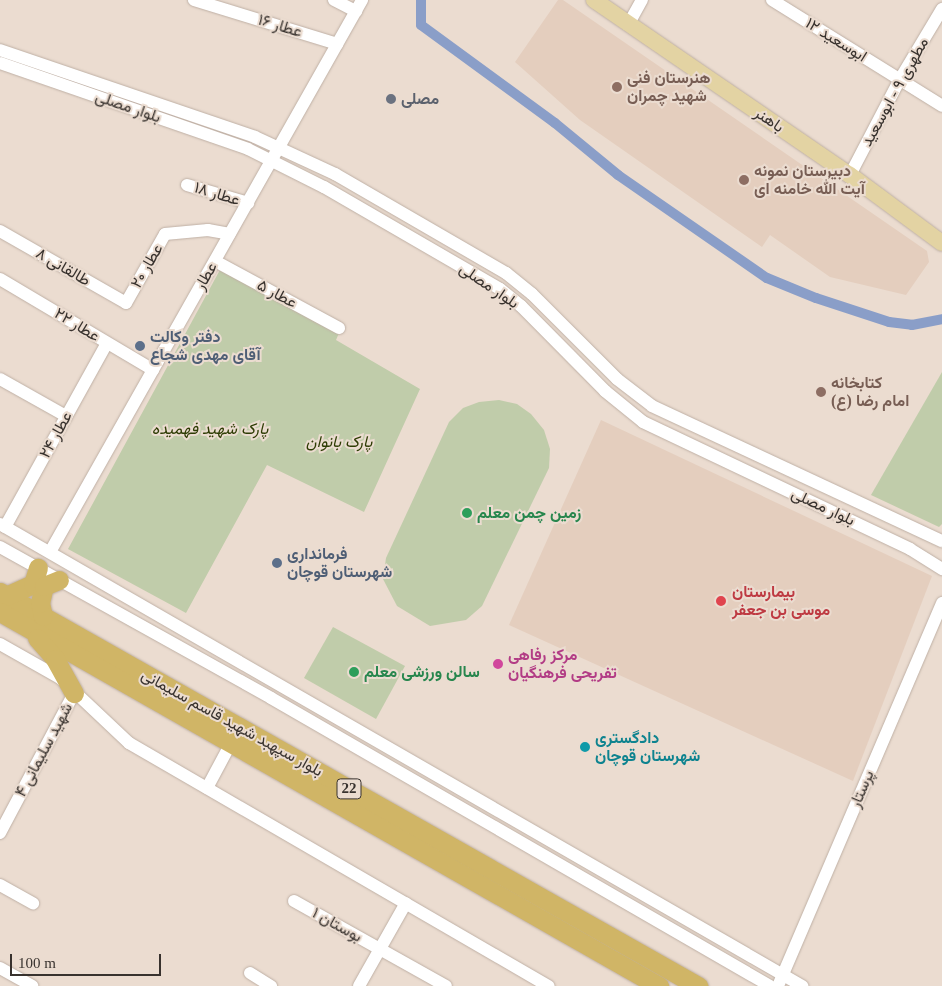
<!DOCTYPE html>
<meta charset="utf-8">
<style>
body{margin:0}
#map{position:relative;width:942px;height:986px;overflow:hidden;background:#ebdcd0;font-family:"Times New Roman",Vazirmatn,serif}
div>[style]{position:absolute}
.built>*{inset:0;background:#e4cebe}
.green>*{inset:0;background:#c0ccaa}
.canal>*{height:10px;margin:-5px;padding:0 5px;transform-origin:5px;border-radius:5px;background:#8a9ec8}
.roads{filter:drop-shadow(0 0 1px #bfb0a5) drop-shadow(0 0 1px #bfb0a5)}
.minor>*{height:12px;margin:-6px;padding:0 6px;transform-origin:6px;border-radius:6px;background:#fff}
.major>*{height:16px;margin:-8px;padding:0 8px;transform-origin:8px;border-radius:8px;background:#e3d3a3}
.highway>*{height:19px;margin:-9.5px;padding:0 9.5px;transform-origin:9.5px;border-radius:9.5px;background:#d0b566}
.dots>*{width:14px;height:14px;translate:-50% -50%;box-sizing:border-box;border:2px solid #ebdcd0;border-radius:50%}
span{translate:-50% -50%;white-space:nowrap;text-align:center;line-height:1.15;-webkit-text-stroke:4px #ebdcd0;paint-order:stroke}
.shield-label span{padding:1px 4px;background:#ebdcd0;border:1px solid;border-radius:4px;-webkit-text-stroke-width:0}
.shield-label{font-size:15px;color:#38322e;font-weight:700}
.street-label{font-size:16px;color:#38322e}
.education-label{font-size:16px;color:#785e54;font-weight:700}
.left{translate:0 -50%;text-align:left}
.worship-label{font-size:16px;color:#5b616d;font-weight:700}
.service-label{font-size:16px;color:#4e5e75;font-weight:700}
.park-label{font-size:16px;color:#2e3c04;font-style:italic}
.leisure-label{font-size:16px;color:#27864d;font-weight:700}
.health-label{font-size:16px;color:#be3a42;font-weight:700}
.hotel-label{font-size:16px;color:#b23c85;font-weight:700}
.culture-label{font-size:16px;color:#0d838f;font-weight:700}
.scale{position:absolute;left:10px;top:954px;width:151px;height:22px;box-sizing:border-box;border:2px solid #38322e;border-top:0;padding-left:6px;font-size:15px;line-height:18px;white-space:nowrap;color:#38322e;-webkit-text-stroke:4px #ebdcd0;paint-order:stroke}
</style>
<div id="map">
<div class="built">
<i style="clip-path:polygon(558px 0,563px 0,927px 251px,929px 262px,906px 295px,830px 277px,770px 235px,762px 247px,580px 120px,515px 62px)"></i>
<i style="clip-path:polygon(601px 420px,932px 576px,853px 781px,509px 625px)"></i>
</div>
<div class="green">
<i style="clip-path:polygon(221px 268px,339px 333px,336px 340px,420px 389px,364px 512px,267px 465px,186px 613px,68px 549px)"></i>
<i style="clip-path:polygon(942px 372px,942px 524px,939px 527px,871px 495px)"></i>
<i style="clip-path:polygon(499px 400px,517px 404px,531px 414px,544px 430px,550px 449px,549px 468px,482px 606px,466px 620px,430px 626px,397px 606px,383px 579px,386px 558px,449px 422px,463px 408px,479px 402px)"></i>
<i style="clip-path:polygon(333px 627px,405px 666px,376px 719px,304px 678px)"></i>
</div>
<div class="canal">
<i style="left:421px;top:0;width:25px;rotate:90deg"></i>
<i style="left:421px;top:25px;width:166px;rotate:36.2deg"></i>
<i style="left:555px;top:123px;width:82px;rotate:39.5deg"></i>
<i style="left:618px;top:175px;width:181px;rotate:34.7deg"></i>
<i style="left:767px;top:278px;width:53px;rotate:22.2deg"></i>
<i style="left:816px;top:298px;width:77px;rotate:18.2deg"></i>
<i style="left:889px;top:322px;width:23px;rotate:7deg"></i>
<i style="left:912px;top:325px;width:31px;rotate:-11deg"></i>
</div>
<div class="roads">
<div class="minor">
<i style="left:194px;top:0;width:150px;rotate:17.1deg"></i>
<i style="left:334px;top:0;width:25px;rotate:27deg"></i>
<i style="left:772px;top:0;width:200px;rotate:31.9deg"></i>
<i style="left:628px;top:25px;width:29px;rotate:-61deg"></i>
<i style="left:0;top:50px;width:269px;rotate:18.8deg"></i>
<i style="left:255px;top:137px;width:88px;rotate:24.8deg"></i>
<i style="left:335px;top:174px;width:198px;rotate:30.1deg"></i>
<i style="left:506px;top:273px;width:33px;rotate:39deg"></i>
<i style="left:532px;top:294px;width:120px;rotate:45deg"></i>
<i style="left:617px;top:379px;width:44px;rotate:37.6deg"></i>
<i style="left:652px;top:406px;width:320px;rotate:25deg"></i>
<i style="left:0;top:63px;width:262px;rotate:19.1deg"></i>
<i style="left:248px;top:149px;width:85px;rotate:26.6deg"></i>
<i style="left:324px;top:187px;width:203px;rotate:30.1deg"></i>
<i style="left:500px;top:289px;width:27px;rotate:39deg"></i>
<i style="left:521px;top:306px;width:120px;rotate:45.3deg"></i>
<i style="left:605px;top:391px;width:49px;rotate:39.2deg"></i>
<i style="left:643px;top:422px;width:296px;rotate:25.4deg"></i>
<i style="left:910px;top:549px;width:38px;rotate:32deg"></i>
<i style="left:850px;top:175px;width:108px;rotate:-62.5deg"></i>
<i style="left:900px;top:79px;width:82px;rotate:-59deg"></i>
<i style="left:187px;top:185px;width:64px;rotate:16.4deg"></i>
<i style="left:0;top:231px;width:145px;rotate:29.7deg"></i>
<i style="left:126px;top:303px;width:79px;rotate:-60.5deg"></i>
<i style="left:165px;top:234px;width:43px;rotate:-5.3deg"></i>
<i style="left:208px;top:230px;width:22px;rotate:10deg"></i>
<i style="left:215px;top:261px;width:141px;rotate:28.4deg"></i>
<i style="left:0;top:279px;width:178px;rotate:30.7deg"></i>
<i style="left:0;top:379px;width:76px;rotate:29.3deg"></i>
<i style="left:0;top:524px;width:926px;rotate:29.94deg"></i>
<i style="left:5px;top:527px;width:210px;rotate:-61deg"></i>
<i style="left:0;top:547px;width:310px;rotate:29.1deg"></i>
<i style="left:271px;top:698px;width:576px;rotate:29.99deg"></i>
<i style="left:50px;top:552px;width:634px;rotate:-60.52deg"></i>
<i style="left:0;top:644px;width:69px;rotate:29.5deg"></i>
<i style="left:60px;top:678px;width:95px;rotate:43.3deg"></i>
<i style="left:129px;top:743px;width:485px;rotate:30.1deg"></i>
<i style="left:207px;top:788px;width:51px;rotate:-61.9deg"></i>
<i style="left:0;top:833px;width:158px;rotate:-62.1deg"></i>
<i style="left:0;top:885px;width:38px;rotate:29deg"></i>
<i style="left:294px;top:901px;width:174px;rotate:29.2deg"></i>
<i style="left:0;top:968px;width:37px;rotate:29deg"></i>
<i style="left:250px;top:973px;width:25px;rotate:32deg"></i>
<i style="left:359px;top:986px;width:95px;rotate:-60.5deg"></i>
<i style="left:778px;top:986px;width:417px;rotate:-66.8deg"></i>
</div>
<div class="major">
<i style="left:594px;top:0;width:310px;rotate:34.4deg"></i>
<i style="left:850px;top:175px;width:114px;rotate:36.5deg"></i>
</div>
<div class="highway">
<i style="left:0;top:592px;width:802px;rotate:29.44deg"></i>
<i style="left:6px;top:596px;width:30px;rotate:-24deg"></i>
<i style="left:33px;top:584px;width:17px;rotate:-73deg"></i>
<i style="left:0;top:612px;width:758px;rotate:29.58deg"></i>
<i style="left:43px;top:616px;width:13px;rotate:-103deg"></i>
<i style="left:40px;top:603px;width:17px;rotate:-77deg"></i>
<i style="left:44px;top:586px;width:16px;rotate:-22deg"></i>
<i style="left:37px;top:638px;width:28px;rotate:49deg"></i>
<i style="left:55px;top:659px;width:39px;rotate:61deg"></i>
</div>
</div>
<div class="dots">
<i style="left:617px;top:87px;background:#8d6e63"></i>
<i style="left:391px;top:99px;background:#6b7280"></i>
<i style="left:744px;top:180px;background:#8d6e63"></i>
<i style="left:140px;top:346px;background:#5c6f8a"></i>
<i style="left:821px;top:392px;background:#8d6e63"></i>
<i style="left:467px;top:513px;background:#2e9e5b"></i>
<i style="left:277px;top:563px;background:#5c6f8a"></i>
<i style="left:721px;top:601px;background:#e0444e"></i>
<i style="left:498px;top:664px;background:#d1479c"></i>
<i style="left:354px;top:672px;background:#2e9e5b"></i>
<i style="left:585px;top:747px;background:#0f9aa8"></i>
</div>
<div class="shield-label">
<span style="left:349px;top:789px">22</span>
</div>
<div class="street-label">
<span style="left:280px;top:26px;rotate:17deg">عطار ۱۶</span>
<span style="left:836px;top:40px;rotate:32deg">ابوسعید ۱۲</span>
<span style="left:895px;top:92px;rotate:-61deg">مطهری ۹ - ابوسعید</span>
<span style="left:128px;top:107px;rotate:19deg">بلوار مصلی</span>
<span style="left:769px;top:120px;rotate:34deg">باهنر</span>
<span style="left:217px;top:194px;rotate:17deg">عطار ۱۸</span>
<span style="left:147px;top:266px;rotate:-60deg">عطار ۲۰</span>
<span style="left:63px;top:267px;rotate:30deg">طالقانی ۸</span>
<span style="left:206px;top:276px;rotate:-60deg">عطار</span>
<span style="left:489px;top:286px;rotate:34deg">بلوار مصلی</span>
<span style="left:277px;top:294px;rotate:28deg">عطار ۵</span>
<span style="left:77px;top:325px;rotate:31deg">عطار ۲۲</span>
<span style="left:56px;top:435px;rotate:-61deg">عطار ۲۴</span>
<span style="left:823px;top:507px;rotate:25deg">بلوار مصلی</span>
<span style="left:232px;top:723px;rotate:29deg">بلوار سپهبد شهید قاسم سلیمانی</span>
<span style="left:44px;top:750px;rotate:-62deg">شهید سلیمانی ۴</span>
<span style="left:862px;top:789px;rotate:-67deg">پرستار</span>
<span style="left:337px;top:925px;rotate:29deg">بوستان ۱</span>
</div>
<div class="education-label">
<span class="left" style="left:627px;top:87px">هنرستان فنی<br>شهید چمران</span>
<span class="left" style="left:754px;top:180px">دبیرستان نمونه<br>آیت الله خامنه ای</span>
<span class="left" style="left:831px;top:392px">کتابخانه<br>امام رضا (ع)</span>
</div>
<div class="worship-label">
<span class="left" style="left:401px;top:99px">مصلی</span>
</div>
<div class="service-label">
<span class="left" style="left:150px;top:346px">دفتر وکالت<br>آقای مهدی شجاع</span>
<span class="left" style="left:287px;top:563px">فرمانداری<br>شهرستان قوچان</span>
</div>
<div class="park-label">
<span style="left:210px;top:429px">پارک شهید فهمیده</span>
<span style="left:339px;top:442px">پارک بانوان</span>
</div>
<div class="leisure-label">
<span class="left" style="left:477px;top:513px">زمین چمن معلم</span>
<span class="left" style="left:364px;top:672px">سالن ورزشی معلم</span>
</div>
<div class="health-label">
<span class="left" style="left:732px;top:601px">بیمارستان<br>موسی بن جعفر</span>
</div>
<div class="hotel-label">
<span class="left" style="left:508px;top:664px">مرکز رفاهی<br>تفریحی فرهنگیان</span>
</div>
<div class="culture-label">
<span class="left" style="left:595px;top:747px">دادگستری<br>شهرستان قوچان</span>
</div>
<div class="scale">100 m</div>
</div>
